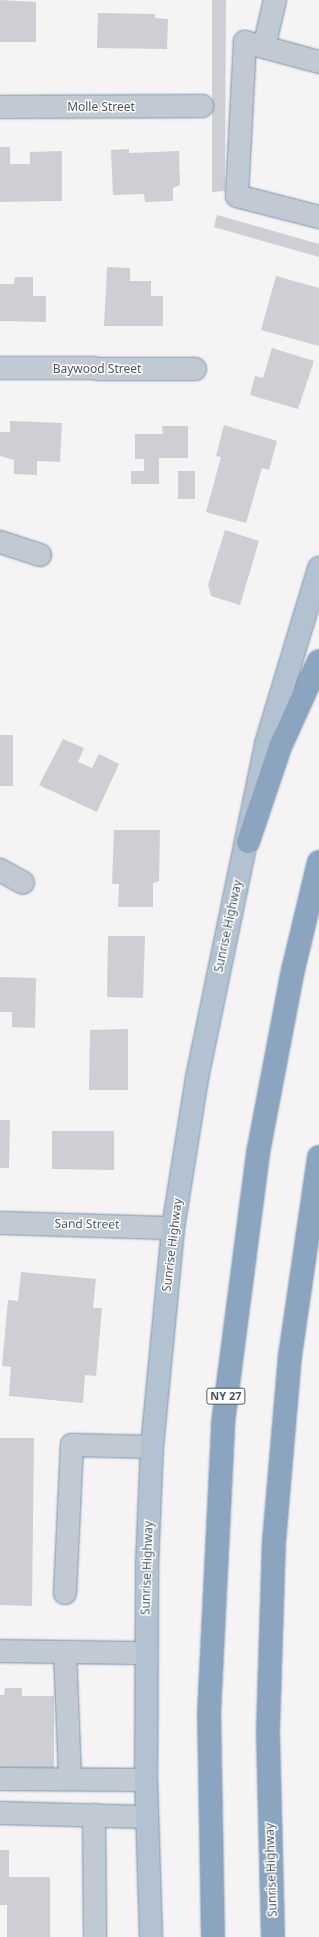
<!DOCTYPE html>
<style>
body{margin:0}
#map{position:relative;width:319px;height:1937px;overflow:hidden;background:#f5f3f3;font-family:"Noto Sans",sans-serif}
div>[style]{position:absolute}
.building>*{inset:0;background:#cdcfd5}
.roads{filter:drop-shadow(0 0 1px #7690ad) drop-shadow(0 0 1px #7690ad)}
.minor>*{height:22px;margin:-11px;padding:0 11px;transform-origin:11px;border-radius:11px;background:#c1cad2}
.major>*{height:22px;margin:-11px;padding:0 11px;transform-origin:11px;border-radius:11px;background:#b3c2d1}
.highway>*{height:22px;margin:-11px;padding:0 11px;transform-origin:11px;border-radius:11px;background:#8ba5c1}
span{translate:-50% -50%;white-space:nowrap;text-align:center;line-height:1.15;-webkit-text-stroke:3px #fff;paint-order:stroke}
.shield-label span{padding:1px 3px;background:#fff;border:1px solid;border-radius:3px;-webkit-text-stroke-width:0}
.shield-label{font-size:11px;color:#4a5661;font-weight:700}
.street-label{font-size:12px;color:#4a5661}
</style>
<div id="map">
<div class="building">
<i style="clip-path:polygon(0 0,36px 2px,36px 42px,0 42px)"></i>
<i style="clip-path:polygon(212px 0,226px 0,225px 191px,212px 192px)"></i>
<i style="clip-path:polygon(98px 13px,155px 14px,155px 18px,168px 19px,167px 49px,97px 48px)"></i>
<i style="clip-path:polygon(0 147px,10px 147px,10px 164px,30px 164px,30px 152px,62px 151px,62px 201px,0 202px)"></i>
<i style="clip-path:polygon(129px 149px,129px 153px,179px 151px,180px 185px,173px 188px,173px 201px,145px 202px,144px 194px,113px 195px,111px 150px)"></i>
<i style="clip-path:polygon(217px 215px,319px 244px,319px 257px,214px 227px)"></i>
<i style="clip-path:polygon(107px 267px,130px 268px,130px 281px,151px 281px,151px 296px,163px 296px,163px 326px,104px 326px)"></i>
<i style="clip-path:polygon(276px 276px,319px 288px,319px 346px,261px 330px)"></i>
<i style="clip-path:polygon(15px 277px,33px 277px,33px 296px,46px 296px,46px 322px,0 321px,0 284px,14px 284px)"></i>
<i style="clip-path:polygon(272px 348px,314px 361px,298px 409px,250px 395px,255px 376px,263px 378px)"></i>
<i style="clip-path:polygon(10px 421px,62px 423px,60px 462px,37px 461px,37px 475px,14px 474px,14px 460px,0 456px,0 432px,10px 432px)"></i>
<i style="clip-path:polygon(224px 425px,277px 441px,269px 470px,262px 468px,246px 523px,206px 512px,221px 457px,216px 456px)"></i>
<i style="clip-path:polygon(162px 426px,188px 426px,188px 458px,159px 458px,159px 484px,131px 484px,131px 471px,144px 471px,144px 459px,135px 459px,135px 434px,163px 434px)"></i>
<i style="clip-path:polygon(178px 471px,195px 471px,195px 499px,178px 499px)"></i>
<i style="clip-path:polygon(225px 530px,259px 541px,240px 605px,211px 596px,208px 585px)"></i>
<i style="clip-path:polygon(0 735px,13px 735px,13px 786px,0 786px)"></i>
<i style="clip-path:polygon(63px 739px,84px 748px,78px 762px,92px 768px,99px 754px,119px 764px,97px 812px,39px 785px)"></i>
<i style="clip-path:polygon(114px 830px,160px 830px,159px 881px,153px 883px,153px 907px,118px 907px,119px 884px,112px 884px)"></i>
<i style="clip-path:polygon(108px 936px,145px 936px,143px 998px,107px 997px)"></i>
<i style="clip-path:polygon(0 977px,36px 978px,35px 1028px,12px 1027px,12px 1012px,0 1012px)"></i>
<i style="clip-path:polygon(128px 1029px,128px 1090px,89px 1090px,90px 1030px)"></i>
<i style="clip-path:polygon(0 1120px,10px 1120px,9px 1168px,0 1168px)"></i>
<i style="clip-path:polygon(52px 1131px,114px 1131px,114px 1170px,52px 1169px)"></i>
<i style="clip-path:polygon(21px 1272px,96px 1279px,93px 1308px,102px 1308px,96px 1376px,85px 1375px,83px 1403px,9px 1396px,11px 1367px,2px 1366px,8px 1300px,18px 1301px)"></i>
<i style="clip-path:polygon(0 1438px,34px 1438px,32px 1606px,0 1605px)"></i>
<i style="clip-path:polygon(5px 1688px,22px 1688px,22px 1696px,54px 1696px,54px 1773px,0 1773px,0 1695px,4px 1695px)"></i>
<i style="clip-path:polygon(0 1850px,9px 1850px,9px 1877px,50px 1877px,50px 1937px,7px 1937px,7px 1905px,0 1905px)"></i>
</div>
<div class="roads">
<div class="minor">
<i style="left:264px;top:47px;width:48px;rotate:-76.8deg"></i>
<i style="left:319px;top:62px;width:77px;rotate:-164.9deg"></i>
<i style="left:245px;top:42px;width:154px;rotate:93deg"></i>
<i style="left:237px;top:196px;width:85px;rotate:14.4deg"></i>
<i style="left:0;top:107px;width:202px;rotate:-0.3deg"></i>
<i style="left:0;top:368px;width:195px;rotate:0.3deg"></i>
<i style="left:0;top:542px;width:42px;rotate:18deg"></i>
<i style="left:0;top:870px;width:26px;rotate:29deg"></i>
<i style="left:0;top:1223px;width:173px;rotate:1.7deg"></i>
<i style="left:65px;top:1593px;width:148px;rotate:-87.3deg"></i>
<i style="left:72px;top:1445px;width:80px;rotate:1.4deg"></i>
<i style="left:0;top:1651px;width:145px;rotate:0.8deg"></i>
<i style="left:65px;top:1652px;width:127px;rotate:87.7deg"></i>
<i style="left:0;top:1779px;width:146px;rotate:0.4deg"></i>
<i style="left:0;top:1813px;width:146px;rotate:1.6deg"></i>
<i style="left:94px;top:1815px;width:122px;rotate:89.5deg"></i>
</div>
<div class="major">
<i style="left:151px;top:1937px;width:157px;rotate:-91.8deg"></i>
<i style="left:146px;top:1780px;width:215px;rotate:-89.7deg"></i>
<i style="left:147px;top:1565px;width:118px;rotate:-87.6deg"></i>
<i style="left:152px;top:1447px;width:220px;rotate:-84.5deg"></i>
<i style="left:173px;top:1228px;width:152px;rotate:-80.9deg"></i>
<i style="left:197px;top:1078px;width:341px;rotate:-78.3deg"></i>
<i style="left:266px;top:744px;width:184px;rotate:-73.2deg"></i>
</div>
<div class="highway">
<i style="left:248px;top:842px;width:100px;rotate:-71.4deg"></i>
<i style="left:280px;top:747px;width:94px;rotate:-65.6deg"></i>
<i style="left:213px;top:1937px;width:223px;rotate:-91deg"></i>
<i style="left:209px;top:1714px;width:291px;rotate:-87.2deg"></i>
<i style="left:223px;top:1423px;width:272px;rotate:-82.6deg"></i>
<i style="left:258px;top:1153px;width:186px;rotate:-79.2deg"></i>
<i style="left:293px;top:970px;width:111px;rotate:-76.5deg"></i>
<i style="left:273px;top:1937px;width:207px;rotate:-91.4deg"></i>
<i style="left:268px;top:1730px;width:188px;rotate:-88.2deg"></i>
<i style="left:274px;top:1542px;width:187px;rotate:-85.1deg"></i>
<i style="left:290px;top:1356px;width:201px;rotate:-81.7deg"></i>
</div>
</div>
<div class="shield-label">
<span style="left:226px;top:1396px">NY 27</span>
</div>
<div class="street-label">
<span style="left:101px;top:107px">Molle Street</span>
<span style="left:97px;top:369px">Baywood Street</span>
<span style="left:228px;top:926px;rotate:-78deg">Sunrise Highway</span>
<span style="left:87px;top:1224px;rotate:1deg">Sand Street</span>
<span style="left:172px;top:1245px;rotate:-83deg">Sunrise Highway</span>
<span style="left:147px;top:1568px;rotate:-88deg">Sunrise Highway</span>
<span style="left:271px;top:1870px;rotate:-92deg">Sunrise Highway</span>
</div>
</div>
